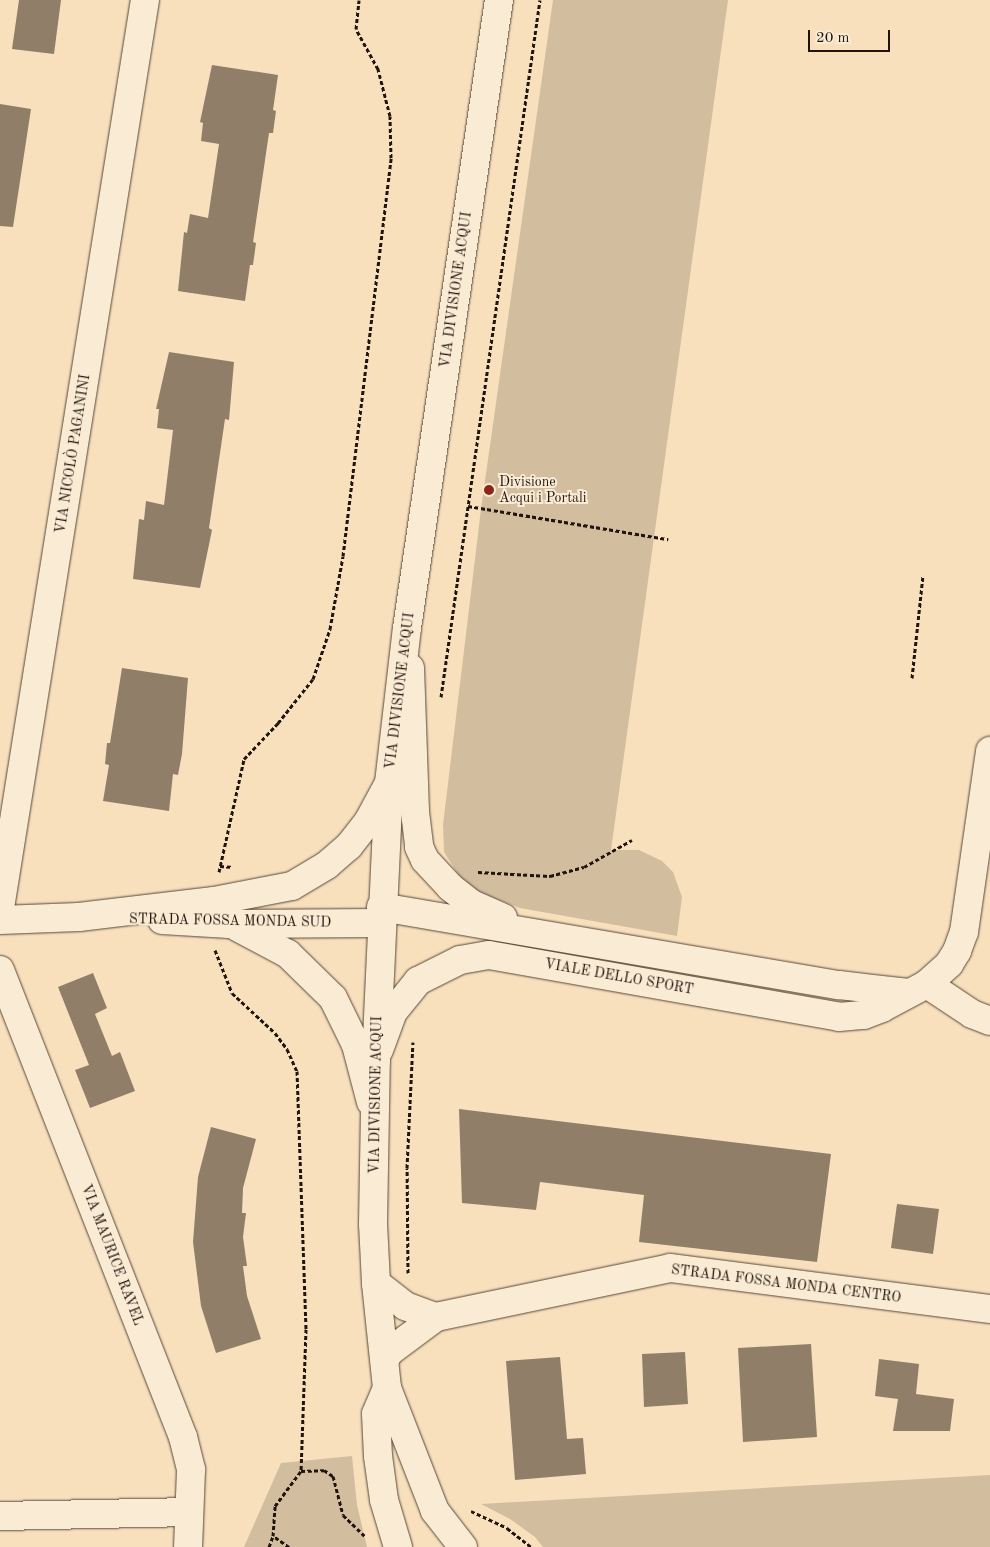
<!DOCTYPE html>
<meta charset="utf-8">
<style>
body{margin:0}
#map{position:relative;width:990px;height:1547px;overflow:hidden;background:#f8e0bd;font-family:"Old Standard TT",serif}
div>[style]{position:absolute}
.green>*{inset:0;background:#d3bd9f}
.building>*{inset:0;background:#907e69}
.path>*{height:3px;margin-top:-1.5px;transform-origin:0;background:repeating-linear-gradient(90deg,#20140d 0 4px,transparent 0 6.5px)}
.roads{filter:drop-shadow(0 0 1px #564739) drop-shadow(0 0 1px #564739)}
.minor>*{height:28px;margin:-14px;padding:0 14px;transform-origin:14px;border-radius:14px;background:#faebd4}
.secondary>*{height:28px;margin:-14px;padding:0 14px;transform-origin:14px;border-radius:14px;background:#faebd4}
.dots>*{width:14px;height:14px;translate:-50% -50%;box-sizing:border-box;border:2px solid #faebd4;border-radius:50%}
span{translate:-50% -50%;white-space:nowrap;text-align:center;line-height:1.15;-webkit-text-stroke:4px #faebd4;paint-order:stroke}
.street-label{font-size:14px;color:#20140d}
.poi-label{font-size:14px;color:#20140d}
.left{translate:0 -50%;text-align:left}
.scale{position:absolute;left:808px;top:30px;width:82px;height:22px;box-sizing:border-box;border:2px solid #20140d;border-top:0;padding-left:6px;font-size:15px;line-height:18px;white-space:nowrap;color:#20140d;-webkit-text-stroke:4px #faebd4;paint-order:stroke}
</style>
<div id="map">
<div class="green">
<i style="clip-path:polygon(553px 0,728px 0,611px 850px,639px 850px,662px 861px,673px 872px,682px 897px,677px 936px,520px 908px,466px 887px,444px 852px,443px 825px,481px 509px)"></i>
<i style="clip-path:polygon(352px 1456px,357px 1505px,367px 1547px,244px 1547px,281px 1463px)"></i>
<i style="clip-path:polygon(990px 1475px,990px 1547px,543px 1547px,535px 1537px,510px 1519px,481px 1504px)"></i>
</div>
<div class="building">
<i style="clip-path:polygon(19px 0,61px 0,54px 54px,12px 49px)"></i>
<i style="clip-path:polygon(212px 65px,278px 75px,273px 110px,276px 111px,273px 133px,269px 133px,253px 242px,256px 243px,253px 265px,250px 265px,245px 301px,178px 291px,184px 232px,187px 233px,190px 214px,208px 218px,219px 144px,201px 141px,203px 123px,200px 122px)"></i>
<i style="clip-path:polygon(0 104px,31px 109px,13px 227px,0 226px)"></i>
<i style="clip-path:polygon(169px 352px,234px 362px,229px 420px,225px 419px,209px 528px,212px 530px,200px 588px,133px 579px,139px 519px,144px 520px,146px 501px,164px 505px,173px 430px,157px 428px,159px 409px,156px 409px)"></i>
<i style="clip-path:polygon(122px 668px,188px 678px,182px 754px,178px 775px,173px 774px,169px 811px,103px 801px,109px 765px,105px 764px,107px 743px,110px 743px)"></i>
<i style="clip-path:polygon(93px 973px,107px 1008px,95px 1014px,112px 1056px,120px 1052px,135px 1091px,90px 1108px,75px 1070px,89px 1065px,58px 987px)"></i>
<i style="clip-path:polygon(459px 1109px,831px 1154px,817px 1262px,639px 1242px,644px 1195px,540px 1182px,536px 1210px,462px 1203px)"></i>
<i style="clip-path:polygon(211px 1127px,256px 1139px,243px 1188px,242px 1213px,246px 1213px,243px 1237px,247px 1266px,243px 1266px,247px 1296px,261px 1339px,216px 1353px,201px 1306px,193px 1242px,198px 1177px)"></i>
<i style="clip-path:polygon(897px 1204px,939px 1209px,933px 1254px,891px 1248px)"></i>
<i style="clip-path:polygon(811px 1344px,817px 1437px,743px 1442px,738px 1348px)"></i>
<i style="clip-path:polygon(685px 1352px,688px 1404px,644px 1407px,642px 1354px)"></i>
<i style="clip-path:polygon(560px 1357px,567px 1439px,583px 1438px,586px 1474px,515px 1480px,506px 1361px)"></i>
<i style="clip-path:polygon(879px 1359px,919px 1364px,916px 1394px,954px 1399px,950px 1431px,893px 1431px,898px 1399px,875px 1396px)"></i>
</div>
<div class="path">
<i style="left:468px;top:506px;width:203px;rotate:9.4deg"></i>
<i style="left:912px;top:678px;width:104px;rotate:-83.9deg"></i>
<i style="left:441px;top:697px;width:704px;rotate:-81.92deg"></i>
<i style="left:220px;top:866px;width:13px;rotate:4deg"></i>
<i style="left:219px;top:872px;width:116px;rotate:-77.5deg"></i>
<i style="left:244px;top:759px;width:50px;rotate:-46.6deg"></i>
<i style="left:278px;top:723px;width:56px;rotate:-51.5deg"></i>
<i style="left:313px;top:679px;width:53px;rotate:-71.2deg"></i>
<i style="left:330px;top:629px;width:74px;rotate:-79.9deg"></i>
<i style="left:343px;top:556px;width:401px;rotate:-83.1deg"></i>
<i style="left:391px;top:158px;width:42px;rotate:-91.4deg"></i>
<i style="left:390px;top:116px;width:49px;rotate:-104.3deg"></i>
<i style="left:378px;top:69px;width:46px;rotate:-118.8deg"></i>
<i style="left:356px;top:29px;width:29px;rotate:-84deg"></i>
<i style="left:478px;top:872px;width:72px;rotate:3.2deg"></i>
<i style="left:550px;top:876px;width:35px;rotate:-15deg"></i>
<i style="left:584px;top:867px;width:55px;rotate:-29.4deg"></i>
<i style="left:215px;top:950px;width:46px;rotate:68.4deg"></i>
<i style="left:232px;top:993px;width:59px;rotate:42.9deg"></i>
<i style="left:275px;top:1033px;width:20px;rotate:53deg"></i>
<i style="left:287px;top:1049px;width:24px;rotate:66deg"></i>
<i style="left:297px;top:1071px;width:258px;rotate:88deg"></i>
<i style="left:306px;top:1329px;width:142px;rotate:92deg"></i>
<i style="left:301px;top:1471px;width:23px;rotate:-2deg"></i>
<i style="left:324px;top:1470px;width:11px;rotate:34deg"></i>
<i style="left:333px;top:1476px;width:40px;rotate:75.6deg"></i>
<i style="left:343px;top:1515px;width:30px;rotate:44deg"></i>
<i style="left:408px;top:1273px;width:105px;rotate:-90.5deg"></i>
<i style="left:407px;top:1168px;width:126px;rotate:-87.3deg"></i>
<i style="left:471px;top:1511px;width:40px;rotate:25deg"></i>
<i style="left:507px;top:1528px;width:31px;rotate:38deg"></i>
<i style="left:269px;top:1547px;width:12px;rotate:-70deg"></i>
<i style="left:289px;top:1547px;width:19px;rotate:-145deg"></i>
<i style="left:273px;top:1536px;width:30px;rotate:-86deg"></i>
<i style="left:275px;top:1506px;width:44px;rotate:-53.4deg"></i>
</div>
<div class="roads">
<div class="minor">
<i style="left:410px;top:668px;width:144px;rotate:88deg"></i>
<i style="left:415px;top:812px;width:35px;rotate:83deg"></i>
<i style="left:419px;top:847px;width:14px;rotate:65deg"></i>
<i style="left:425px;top:860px;width:37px;rotate:47deg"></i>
<i style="left:450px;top:887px;width:28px;rotate:38deg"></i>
<i style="left:472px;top:904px;width:34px;rotate:24deg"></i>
<i style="left:381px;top:907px;width:465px;rotate:9.7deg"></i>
<i style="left:839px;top:985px;width:70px;rotate:6.5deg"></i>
<i style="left:0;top:908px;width:920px;rotate:-80.93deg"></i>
<i style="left:0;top:920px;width:79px;rotate:-2.2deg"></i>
<i style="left:79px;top:917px;width:136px;rotate:-6.8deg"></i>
<i style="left:214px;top:901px;width:79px;rotate:-10.9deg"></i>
<i style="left:292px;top:886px;width:41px;rotate:-31deg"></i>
<i style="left:327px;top:865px;width:29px;rotate:-41deg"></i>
<i style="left:349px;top:846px;width:33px;rotate:-52deg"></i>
<i style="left:369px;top:820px;width:42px;rotate:-61.6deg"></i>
<i style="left:162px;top:920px;width:67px;rotate:3.4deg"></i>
<i style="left:229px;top:924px;width:151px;rotate:-0.4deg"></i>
<i style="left:237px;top:927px;width:58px;rotate:27.9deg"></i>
<i style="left:288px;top:954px;width:63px;rotate:44.4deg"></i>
<i style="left:333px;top:998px;width:52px;rotate:63.9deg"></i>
<i style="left:356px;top:1045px;width:59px;rotate:75.3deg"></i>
<i style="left:0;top:970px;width:502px;rotate:68.6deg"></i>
<i style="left:183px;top:1437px;width:34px;rotate:76deg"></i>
<i style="left:191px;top:1470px;width:77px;rotate:92.2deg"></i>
<i style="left:927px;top:984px;width:54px;rotate:33.7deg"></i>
<i style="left:972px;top:1014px;width:19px;rotate:21deg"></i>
<i style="left:379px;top:1050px;width:40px;rotate:-69.8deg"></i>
<i style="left:393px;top:1012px;width:40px;rotate:-51deg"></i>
<i style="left:418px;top:981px;width:47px;rotate:-26.6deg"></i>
<i style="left:460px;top:960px;width:29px;rotate:-10deg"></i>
<i style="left:489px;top:955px;width:355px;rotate:10deg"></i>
<i style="left:839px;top:1017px;width:25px;rotate:-5deg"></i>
<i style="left:864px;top:1015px;width:19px;rotate:-21deg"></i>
<i style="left:882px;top:1008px;width:51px;rotate:-28.1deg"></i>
<i style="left:927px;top:984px;width:30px;rotate:-42deg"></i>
<i style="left:949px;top:964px;width:15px;rotate:-58deg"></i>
<i style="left:957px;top:951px;width:20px;rotate:-70deg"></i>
<i style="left:964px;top:932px;width:183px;rotate:-81.8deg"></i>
<i style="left:376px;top:1283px;width:37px;rotate:38deg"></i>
<i style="left:405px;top:1306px;width:33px;rotate:20deg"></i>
<i style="left:385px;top:1359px;width:8px;rotate:-60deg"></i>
<i style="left:389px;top:1352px;width:59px;rotate:-36.7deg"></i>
<i style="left:436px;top:1317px;width:239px;rotate:-11.8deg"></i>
<i style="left:670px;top:1268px;width:323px;rotate:7.3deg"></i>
<i style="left:0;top:1516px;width:189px;rotate:-1.2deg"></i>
</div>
<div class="secondary">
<i style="left:387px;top:1388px;width:28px;rotate:113deg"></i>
<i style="left:376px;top:1414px;width:42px;rotate:87.3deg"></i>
<i style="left:378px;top:1456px;width:44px;rotate:82.2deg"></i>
<i style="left:384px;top:1500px;width:49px;rotate:73.4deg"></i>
<i style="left:463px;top:1547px;width:46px;rotate:-127.9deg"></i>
<i style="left:435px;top:1511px;width:132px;rotate:-111.3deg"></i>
<i style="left:387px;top:1388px;width:106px;rotate:-96deg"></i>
<i style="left:376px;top:1283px;width:59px;rotate:-92.9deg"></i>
<i style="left:373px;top:1224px;width:164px;rotate:-89deg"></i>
<i style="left:376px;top:1060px;width:277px;rotate:-87.3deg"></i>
<i style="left:389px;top:783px;width:156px;rotate:-83.4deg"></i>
<i style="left:407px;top:628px;width:635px;rotate:-81.67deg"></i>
</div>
</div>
<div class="dots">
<i style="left:489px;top:490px;background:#8f2418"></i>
</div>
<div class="street-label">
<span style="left:456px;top:290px;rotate:-82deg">VIA DIVISIONE ACQUI</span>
<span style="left:73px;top:454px;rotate:-81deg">VIA NICOLÒ PAGANINI</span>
<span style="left:400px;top:691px;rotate:-83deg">VIA DIVISIONE ACQUI</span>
<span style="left:230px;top:921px;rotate:1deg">STRADA FOSSA MONDA SUD</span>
<span style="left:619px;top:977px;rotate:10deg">VIALE DELLO SPORT</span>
<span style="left:376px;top:1095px;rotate:-89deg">VIA DIVISIONE ACQUI</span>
<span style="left:112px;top:1255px;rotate:69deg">VIA MAURICE RAVEL</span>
<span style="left:786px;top:1284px;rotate:7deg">STRADA FOSSA MONDA CENTRO</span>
</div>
<div class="poi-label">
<span class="left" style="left:499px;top:490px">Divisione<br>Acqui i Portali</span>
</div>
<div class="scale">20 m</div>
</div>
